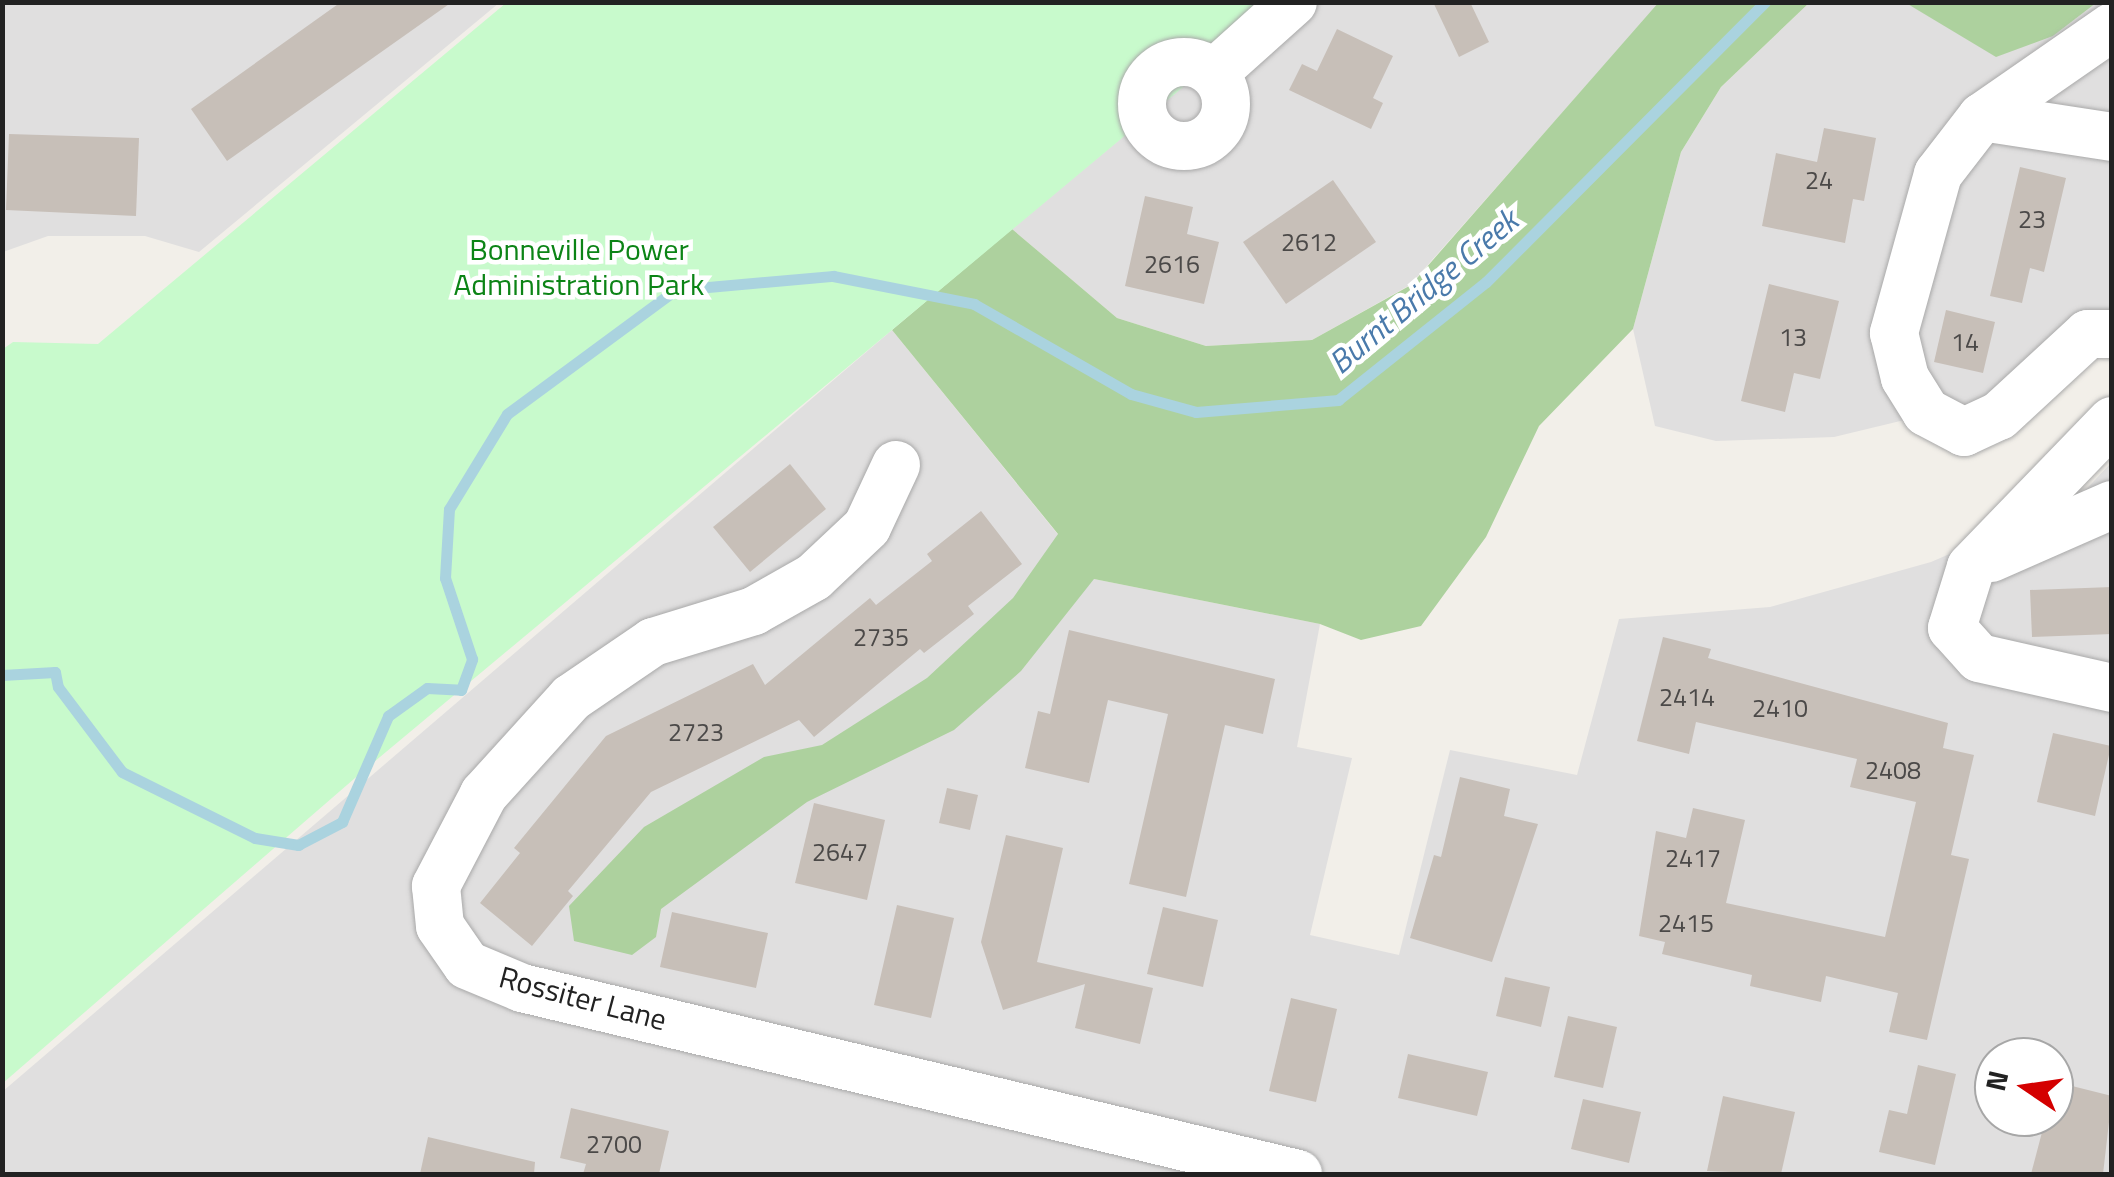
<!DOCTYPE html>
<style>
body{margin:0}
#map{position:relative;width:2114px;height:1177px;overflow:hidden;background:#f2efe9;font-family:"Titillium Web",sans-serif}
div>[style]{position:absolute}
.residential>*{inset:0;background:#e0dfdf}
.forest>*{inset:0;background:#add19e}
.park>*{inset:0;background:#c8facc}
.stream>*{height:11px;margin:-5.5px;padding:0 5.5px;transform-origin:5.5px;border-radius:5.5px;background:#aad3df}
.building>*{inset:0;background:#c7bfb8}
.roads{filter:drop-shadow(0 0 2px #a9a9a9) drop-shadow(0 0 2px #a9a9a9)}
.minor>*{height:48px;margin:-24px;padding:0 24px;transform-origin:24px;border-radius:24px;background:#fff}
.minor>.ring{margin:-24px;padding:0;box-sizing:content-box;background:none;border:48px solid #fff;border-radius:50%}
span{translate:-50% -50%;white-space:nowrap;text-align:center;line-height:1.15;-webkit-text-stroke:9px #fff;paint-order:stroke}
.number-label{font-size:25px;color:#4b4948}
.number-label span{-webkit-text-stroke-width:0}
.park-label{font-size:30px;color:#0c8416}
.street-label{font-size:30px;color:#222}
.water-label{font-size:32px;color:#4a7aab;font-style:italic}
.frame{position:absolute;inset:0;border:5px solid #222;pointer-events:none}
.north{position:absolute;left:1974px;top:1037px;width:100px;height:100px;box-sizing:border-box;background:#fff;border:2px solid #a7a7a7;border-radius:50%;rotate:283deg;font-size:28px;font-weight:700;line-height:40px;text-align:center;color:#222}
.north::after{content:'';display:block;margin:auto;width:35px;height:45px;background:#d40000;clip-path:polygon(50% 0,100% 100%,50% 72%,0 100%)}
</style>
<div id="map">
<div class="residential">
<i style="clip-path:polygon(3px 3px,499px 3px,199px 252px,145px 236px,48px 236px,3px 252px)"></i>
<i style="clip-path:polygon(1284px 3px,1659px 3px,1410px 285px,1312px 340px,1206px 346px,1117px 318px,1012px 229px)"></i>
<i style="clip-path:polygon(1809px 3px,1906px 3px,1946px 25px,2053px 36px,2096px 3px,2111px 3px,2111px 323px,2065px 336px,1975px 403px,1834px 437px,1716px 441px,1655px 426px,1633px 329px,1681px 152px,1721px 87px)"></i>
<i style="clip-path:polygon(evenodd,892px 330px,1094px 579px,1320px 624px,1297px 747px,1352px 758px,1310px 935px,1399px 955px,1450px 750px,1577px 775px,1619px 619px,1770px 607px,1931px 562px,2077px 499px,2111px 463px,2111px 1174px,3px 1174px,2px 1092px,892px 330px,1994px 1057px,2054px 1057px,2054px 1117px,1994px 1117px,1994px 1057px)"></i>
</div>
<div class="forest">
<i style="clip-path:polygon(1659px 2px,1809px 3px,1721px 87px,1681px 152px,1633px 329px,1539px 426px,1486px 537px,1421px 626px,1361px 640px,1320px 624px,1094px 579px,1021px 671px,954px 730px,807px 802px,661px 909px,656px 937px,632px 955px,574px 941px,569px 906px,644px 827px,764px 757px,822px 745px,927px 678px,1013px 598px,1058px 534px,892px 330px,1012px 229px,1117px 318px,1206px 346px,1312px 340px,1411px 285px)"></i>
<i style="clip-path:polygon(1906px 3px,2096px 3px,2053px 36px,1996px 57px)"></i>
</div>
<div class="park">
<i style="clip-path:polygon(506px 3px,1284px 3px,362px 772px,3px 1083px,3px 349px,13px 342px,98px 344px)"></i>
</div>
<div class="stream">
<i style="left:2px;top:675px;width:53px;rotate:-3.2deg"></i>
<i style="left:55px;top:672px;width:15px;rotate:79deg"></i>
<i style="left:58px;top:687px;width:106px;rotate:53deg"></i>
<i style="left:122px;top:772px;width:148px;rotate:26.4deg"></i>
<i style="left:255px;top:838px;width:44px;rotate:9.2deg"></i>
<i style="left:298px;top:845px;width:50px;rotate:-27.6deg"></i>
<i style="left:342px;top:822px;width:116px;rotate:-66.5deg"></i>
<i style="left:388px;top:716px;width:48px;rotate:-35.7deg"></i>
<i style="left:427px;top:688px;width:34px;rotate:3deg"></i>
<i style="left:461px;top:690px;width:33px;rotate:-70deg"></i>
<i style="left:472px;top:659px;width:85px;rotate:-108.4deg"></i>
<i style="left:445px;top:578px;width:69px;rotate:-86.7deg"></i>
<i style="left:449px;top:509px;width:111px;rotate:-58.6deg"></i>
<i style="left:507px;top:414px;width:209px;rotate:-36.4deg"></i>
<i style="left:675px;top:290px;width:159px;rotate:-5.1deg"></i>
<i style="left:833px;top:276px;width:144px;rotate:11.2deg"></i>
<i style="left:974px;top:304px;width:181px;rotate:29.8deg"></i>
<i style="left:1131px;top:394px;width:67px;rotate:15.5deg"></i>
<i style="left:1196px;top:412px;width:143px;rotate:-4.8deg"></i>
<i style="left:1338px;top:400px;width:189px;rotate:-38.6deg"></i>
<i style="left:1486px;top:282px;width:395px;rotate:-45.1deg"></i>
</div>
<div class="building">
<i style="clip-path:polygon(341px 2px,452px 2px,227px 161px,191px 109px)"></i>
<i style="clip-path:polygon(1433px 2px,1470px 2px,1489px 42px,1459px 57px)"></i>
<i style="clip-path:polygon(1337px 29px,1393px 56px,1373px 98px,1383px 103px,1371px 129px,1289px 90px,1302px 64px,1317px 71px)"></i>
<i style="clip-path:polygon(1824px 128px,1876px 138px,1864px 201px,1853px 199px,1845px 243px,1762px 226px,1776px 153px,1817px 162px)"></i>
<i style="clip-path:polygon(9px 134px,139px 138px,136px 216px,6px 210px)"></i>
<i style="clip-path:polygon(2020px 167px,2066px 178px,2044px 272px,2030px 268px,2022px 303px,1990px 296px)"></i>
<i style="clip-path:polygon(1333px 180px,1376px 242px,1286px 304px,1243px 242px)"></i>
<i style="clip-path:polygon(1145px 196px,1193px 207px,1187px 234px,1219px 242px,1204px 304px,1125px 286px)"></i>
<i style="clip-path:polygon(1769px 284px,1839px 301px,1820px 379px,1794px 373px,1785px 412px,1741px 401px)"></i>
<i style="clip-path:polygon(1946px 310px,1995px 322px,1983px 373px,1934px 362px)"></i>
<i style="clip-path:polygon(790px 464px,826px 509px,750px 572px,713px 527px)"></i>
<i style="clip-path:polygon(981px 511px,1022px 564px,968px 606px,974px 614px,924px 653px,920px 649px,814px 737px,799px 720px,651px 792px,568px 891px,573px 896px,532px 946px,480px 903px,520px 853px,514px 848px,606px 736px,753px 664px,765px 685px,870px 598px,876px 605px,932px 561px,927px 554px)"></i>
<i style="clip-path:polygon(2112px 587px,2112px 634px,2032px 637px,2030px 590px)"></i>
<i style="clip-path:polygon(1069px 630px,1275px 679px,1263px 734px,1225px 725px,1186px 897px,1129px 884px,1168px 714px,1108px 700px,1089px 783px,1025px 768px,1038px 711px,1050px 714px)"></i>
<i style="clip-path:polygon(1663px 637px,1711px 649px,1708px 658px,1948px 723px,1943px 748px,1974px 755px,1951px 855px,1969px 859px,1927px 1040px,1889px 1032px,1898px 993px,1826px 976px,1821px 1002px,1750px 986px,1752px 975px,1662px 954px,1665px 942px,1639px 936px,1656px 831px,1686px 838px,1693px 808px,1745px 820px,1726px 903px,1885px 937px,1916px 802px,1850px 787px,1857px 759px,1696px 722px,1689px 754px,1637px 741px)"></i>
<i style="clip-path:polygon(2053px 733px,2111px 746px,2095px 816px,2037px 802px)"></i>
<i style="clip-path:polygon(1460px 777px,1510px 789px,1504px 816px,1538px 824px,1492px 962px,1410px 938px,1434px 855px,1441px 857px)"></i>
<i style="clip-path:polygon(947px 788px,978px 795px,970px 830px,939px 823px)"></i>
<i style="clip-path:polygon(814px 803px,885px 820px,867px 900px,795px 883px)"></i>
<i style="clip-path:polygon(1006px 835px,1063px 848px,1037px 962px,1153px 988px,1140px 1044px,1075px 1028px,1085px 984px,1003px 1010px,981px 942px)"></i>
<i style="clip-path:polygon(897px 905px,954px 918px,931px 1018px,874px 1005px)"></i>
<i style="clip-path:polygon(1163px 907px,1218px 920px,1203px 987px,1147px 974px)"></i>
<i style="clip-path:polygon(672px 912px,768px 933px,756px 988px,660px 967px)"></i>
<i style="clip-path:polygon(1505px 977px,1550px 987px,1541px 1027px,1496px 1016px)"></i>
<i style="clip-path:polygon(1291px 998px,1337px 1009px,1316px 1102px,1269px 1091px)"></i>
<i style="clip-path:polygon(1568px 1016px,1617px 1027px,1603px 1088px,1554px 1077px)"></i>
<i style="clip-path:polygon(1408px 1054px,1488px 1072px,1477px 1116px,1398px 1098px)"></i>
<i style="clip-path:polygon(1918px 1065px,1956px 1074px,1935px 1165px,1879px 1152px,1889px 1110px,1907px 1114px)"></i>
<i style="clip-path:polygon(2068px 1085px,2112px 1096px,2103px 1174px,2031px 1174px,2046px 1117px,2054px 1117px,2054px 1106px,2062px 1108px)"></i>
<i style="clip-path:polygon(1723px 1096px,1795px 1112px,1781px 1174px,1707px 1171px)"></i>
<i style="clip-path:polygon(1583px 1099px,1641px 1112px,1629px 1163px,1571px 1149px)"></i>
<i style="clip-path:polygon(571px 1108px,669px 1131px,659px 1174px,583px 1174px,586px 1164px,560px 1158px)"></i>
<i style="clip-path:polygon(428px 1137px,535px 1162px,534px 1174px,420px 1174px)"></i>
</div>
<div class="roads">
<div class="minor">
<i style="left:2112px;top:27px;width:158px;rotate:145.3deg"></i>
<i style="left:1982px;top:117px;width:72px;rotate:127.7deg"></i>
<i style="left:1938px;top:174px;width:165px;rotate:105.5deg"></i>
<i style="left:1894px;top:333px;width:46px;rotate:76.3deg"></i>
<i style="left:1905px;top:378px;width:40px;rotate:58deg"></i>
<i style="left:1926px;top:412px;width:43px;rotate:27.8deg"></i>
<i style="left:1964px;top:432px;width:38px;rotate:-25deg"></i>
<i style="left:1999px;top:416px;width:121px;rotate:-42.7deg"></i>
<i style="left:2088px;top:334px;width:24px"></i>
<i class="ring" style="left:1142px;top:62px;width:36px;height:36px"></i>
<i style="left:1214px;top:73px;width:106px;rotate:-41.9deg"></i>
<i style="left:1982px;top:117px;width:132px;rotate:8.7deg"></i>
<i style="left:2112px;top:421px;width:203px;rotate:134deg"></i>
<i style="left:1971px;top:567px;width:64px;rotate:107.3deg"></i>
<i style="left:1952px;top:628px;width:40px;rotate:48deg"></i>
<i style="left:1979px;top:658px;width:136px;rotate:12.7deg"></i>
<i style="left:896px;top:465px;width:68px;rotate:115.1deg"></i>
<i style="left:867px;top:527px;width:73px;rotate:136.7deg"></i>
<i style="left:814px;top:577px;width:69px;rotate:150.5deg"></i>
<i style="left:754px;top:611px;width:106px;rotate:162.9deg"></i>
<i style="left:653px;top:642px;width:99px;rotate:145.7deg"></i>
<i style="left:571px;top:698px;width:130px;rotate:132.2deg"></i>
<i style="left:484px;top:794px;width:104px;rotate:117.6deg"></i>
<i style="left:436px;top:886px;width:40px;rotate:84.3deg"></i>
<i style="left:440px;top:926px;width:47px;rotate:55.3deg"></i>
<i style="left:467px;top:965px;width:60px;rotate:22.7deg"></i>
<i style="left:522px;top:988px;width:798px;rotate:13.48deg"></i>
<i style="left:1991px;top:558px;width:132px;rotate:-23.7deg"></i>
</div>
</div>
<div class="number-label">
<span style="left:1819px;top:180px">24</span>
<span style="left:2032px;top:219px">23</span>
<span style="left:1309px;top:242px">2612</span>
<span style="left:1172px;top:264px">2616</span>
<span style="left:1793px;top:337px">13</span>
<span style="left:1965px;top:342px">14</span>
<span style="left:881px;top:637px">2735</span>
<span style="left:1687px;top:697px">2414</span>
<span style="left:1780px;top:708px">2410</span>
<span style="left:696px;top:732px">2723</span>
<span style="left:1893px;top:770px">2408</span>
<span style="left:840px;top:852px">2647</span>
<span style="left:1693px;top:858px">2417</span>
<span style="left:1686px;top:923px">2415</span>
<span style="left:614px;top:1144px">2700</span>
</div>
<div class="park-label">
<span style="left:579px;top:266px">Bonneville Power<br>Administration Park</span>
</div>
<div class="street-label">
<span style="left:583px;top:998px;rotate:15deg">Rossiter Lane</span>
</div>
<div class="water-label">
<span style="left:1423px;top:291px;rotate:-40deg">Burnt Bridge Creek</span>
</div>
<div class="frame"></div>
<div class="north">N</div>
</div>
